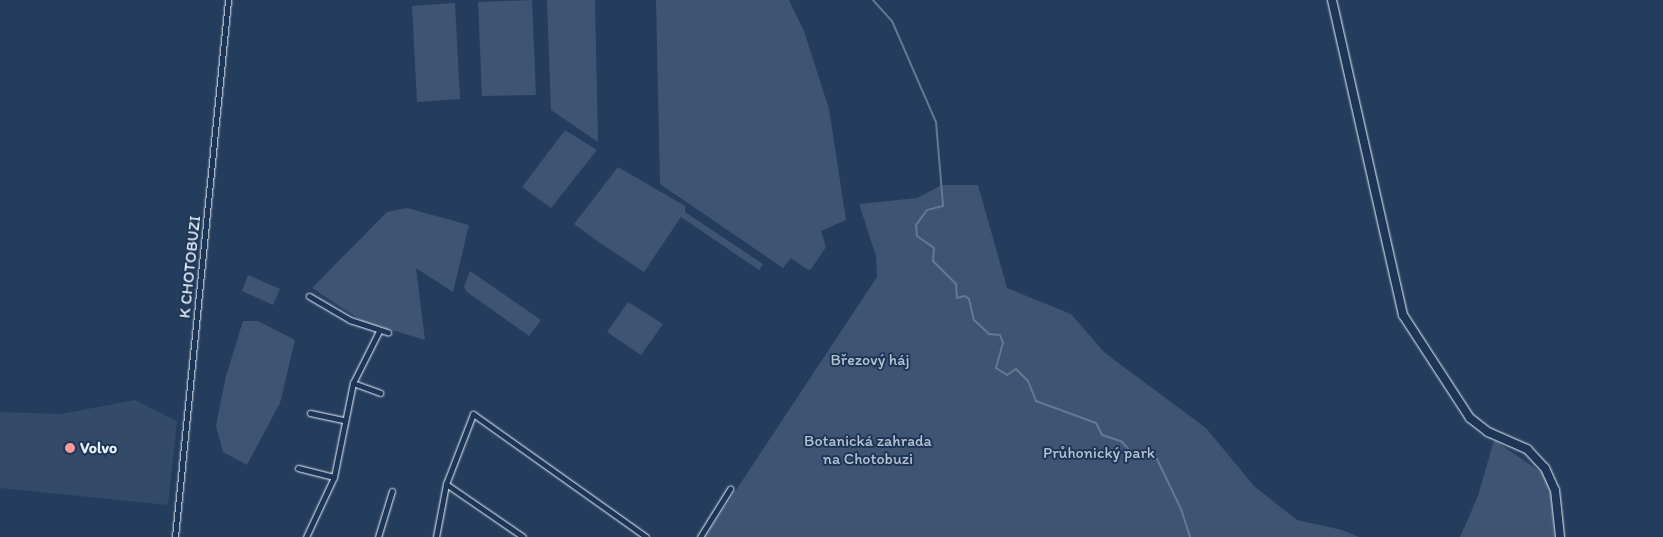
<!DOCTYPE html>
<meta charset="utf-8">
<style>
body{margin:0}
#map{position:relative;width:1663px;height:537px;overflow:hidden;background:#253d5d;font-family:Itim,sans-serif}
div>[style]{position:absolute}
.built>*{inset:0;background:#334a68}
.green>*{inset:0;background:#3e5472}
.stream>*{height:2px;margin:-1px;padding:0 1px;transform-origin:1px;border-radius:1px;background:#657890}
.roads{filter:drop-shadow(0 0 1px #e8f1f8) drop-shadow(0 0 1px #e8f1f8)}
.street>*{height:5px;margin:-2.5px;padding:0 2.5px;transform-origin:2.5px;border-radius:2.5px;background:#1d3557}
.secondary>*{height:8px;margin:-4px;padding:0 4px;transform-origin:4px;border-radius:4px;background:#1d3557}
.dots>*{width:14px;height:14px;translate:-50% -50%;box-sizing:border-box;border:2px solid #1d3557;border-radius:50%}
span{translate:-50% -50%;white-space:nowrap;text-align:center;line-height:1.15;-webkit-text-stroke:4px #1d3557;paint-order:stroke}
.street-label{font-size:16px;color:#e8f1f8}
.park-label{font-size:16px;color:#b5c2d0}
.poi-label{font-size:16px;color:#e8f1f8;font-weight:700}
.left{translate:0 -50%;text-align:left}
</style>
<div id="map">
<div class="built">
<i style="clip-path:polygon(135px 400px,177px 421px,168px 505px,0 488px,0 412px,61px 414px)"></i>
</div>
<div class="green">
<i style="clip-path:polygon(532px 0,536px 95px,482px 96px,478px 2px)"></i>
<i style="clip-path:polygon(547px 0,595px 0,598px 142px,551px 110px)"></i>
<i style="clip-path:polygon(656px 0,789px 0,804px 31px,829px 109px,846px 220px,821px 231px,826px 247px,811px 269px,808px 270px,791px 258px,783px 268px,660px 184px)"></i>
<i style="clip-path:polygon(455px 3px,460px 99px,417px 102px,412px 6px)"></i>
<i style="clip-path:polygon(565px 130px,597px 150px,551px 208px,522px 187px)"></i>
<i style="clip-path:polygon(618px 167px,685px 206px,685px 212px,763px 264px,759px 270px,681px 217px,644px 272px,600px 243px,574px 224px)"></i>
<i style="clip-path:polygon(942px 185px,978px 185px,1007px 288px,1071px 314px,1105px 353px,1206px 428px,1255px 487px,1297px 520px,1342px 530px,1359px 537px,705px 537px,877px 277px,876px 256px,859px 204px,917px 198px)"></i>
<i style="clip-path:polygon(407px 208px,469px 225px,453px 292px,416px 268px,425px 340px,362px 321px,312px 288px,387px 212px)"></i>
<i style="clip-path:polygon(470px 271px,541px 320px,529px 336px,467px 292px,464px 287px)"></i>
<i style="clip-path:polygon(248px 275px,280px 289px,273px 305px,242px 291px)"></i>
<i style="clip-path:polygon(628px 302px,663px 324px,641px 355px,607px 332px)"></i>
<i style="clip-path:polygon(243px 321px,258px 321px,295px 340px,280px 403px,247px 465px,223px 452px,216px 426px,226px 376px)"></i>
<i style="clip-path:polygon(1494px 440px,1545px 475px,1551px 496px,1554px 537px,1460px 537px,1478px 496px)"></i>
</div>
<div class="stream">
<i style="left:873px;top:0;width:28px;rotate:48deg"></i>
<i style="left:892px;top:21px;width:110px;rotate:66.5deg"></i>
<i style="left:936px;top:122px;width:84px;rotate:85.2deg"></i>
<i style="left:943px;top:206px;width:16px;rotate:166deg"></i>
<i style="left:927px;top:210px;width:19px;rotate:126deg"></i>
<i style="left:916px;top:225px;width:11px;rotate:85deg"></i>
<i style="left:917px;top:236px;width:21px;rotate:35deg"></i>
<i style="left:934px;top:248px;width:13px;rotate:94deg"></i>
<i style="left:933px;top:261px;width:33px;rotate:45deg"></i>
<i style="left:956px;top:284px;width:14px;rotate:86deg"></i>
<i style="left:957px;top:298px;width:8px;rotate:-14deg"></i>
<i style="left:965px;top:296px;width:5px;rotate:37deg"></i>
<i style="left:969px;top:299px;width:22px;rotate:77deg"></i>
<i style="left:974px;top:320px;width:21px;rotate:43deg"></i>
<i style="left:989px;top:334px;width:11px;rotate:5deg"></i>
<i style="left:1000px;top:335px;width:9px;rotate:69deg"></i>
<i style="left:1003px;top:343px;width:26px;rotate:106deg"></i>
<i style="left:996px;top:368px;width:13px;rotate:32deg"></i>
<i style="left:1007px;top:375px;width:11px;rotate:-34deg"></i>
<i style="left:1016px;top:369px;width:17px;rotate:45deg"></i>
<i style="left:1028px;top:381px;width:22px;rotate:68deg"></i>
<i style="left:1036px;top:401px;width:64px;rotate:20.1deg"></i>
<i style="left:1096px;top:423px;width:13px;rotate:63deg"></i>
<i style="left:1102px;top:435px;width:20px;rotate:18deg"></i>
<i style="left:1121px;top:441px;width:22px;rotate:47deg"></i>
<i style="left:1136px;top:457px;width:21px;rotate:5deg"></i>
<i style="left:1157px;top:459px;width:55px;rotate:64.4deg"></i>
<i style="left:1181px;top:509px;width:29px;rotate:72deg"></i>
</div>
<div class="roads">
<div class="street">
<i style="left:309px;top:296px;width:48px;rotate:30.3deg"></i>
<i style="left:350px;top:320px;width:40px;rotate:18deg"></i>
<i style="left:353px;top:383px;width:29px;rotate:20deg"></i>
<i style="left:310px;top:413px;width:34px;rotate:12deg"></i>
<i style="left:298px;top:468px;width:37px;rotate:14deg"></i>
<i style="left:446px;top:484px;width:93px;rotate:34.5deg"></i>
<i style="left:175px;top:537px;width:540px;rotate:-84.36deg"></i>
<i style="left:306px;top:537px;width:66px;rotate:-65deg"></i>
<i style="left:334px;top:477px;width:96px;rotate:-78.6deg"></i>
<i style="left:353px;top:383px;width:58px;rotate:-63.4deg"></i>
<i style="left:378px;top:537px;width:48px;rotate:-73.1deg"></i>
<i style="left:436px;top:537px;width:54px;rotate:-79.3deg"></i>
<i style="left:446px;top:484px;width:75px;rotate:-68.9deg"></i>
<i style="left:473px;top:414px;width:212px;rotate:35.4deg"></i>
<i style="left:700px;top:537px;width:57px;rotate:-58deg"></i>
</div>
<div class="secondary">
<i style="left:1332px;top:0;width:323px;rotate:77.3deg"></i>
<i style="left:1403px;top:315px;width:123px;rotate:57deg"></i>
<i style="left:1470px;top:418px;width:23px;rotate:38deg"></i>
<i style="left:1488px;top:432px;width:43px;rotate:23.6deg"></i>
<i style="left:1527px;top:449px;width:26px;rotate:47deg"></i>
<i style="left:1545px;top:468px;width:24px;rotate:66deg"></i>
<i style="left:1555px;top:490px;width:47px;rotate:83.9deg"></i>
</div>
</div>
<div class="dots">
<i style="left:70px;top:448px;background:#ff9aa2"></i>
</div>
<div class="street-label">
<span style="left:190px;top:267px;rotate:-84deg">K CHOTOBUZI</span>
</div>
<div class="park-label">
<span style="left:870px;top:360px">Březový háj</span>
<span style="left:868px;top:450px">Botanická zahrada<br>na Chotobuzi</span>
<span style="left:1099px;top:453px">Průhonický park</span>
</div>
<div class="poi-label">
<span class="left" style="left:80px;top:448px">Volvo</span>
</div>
</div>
